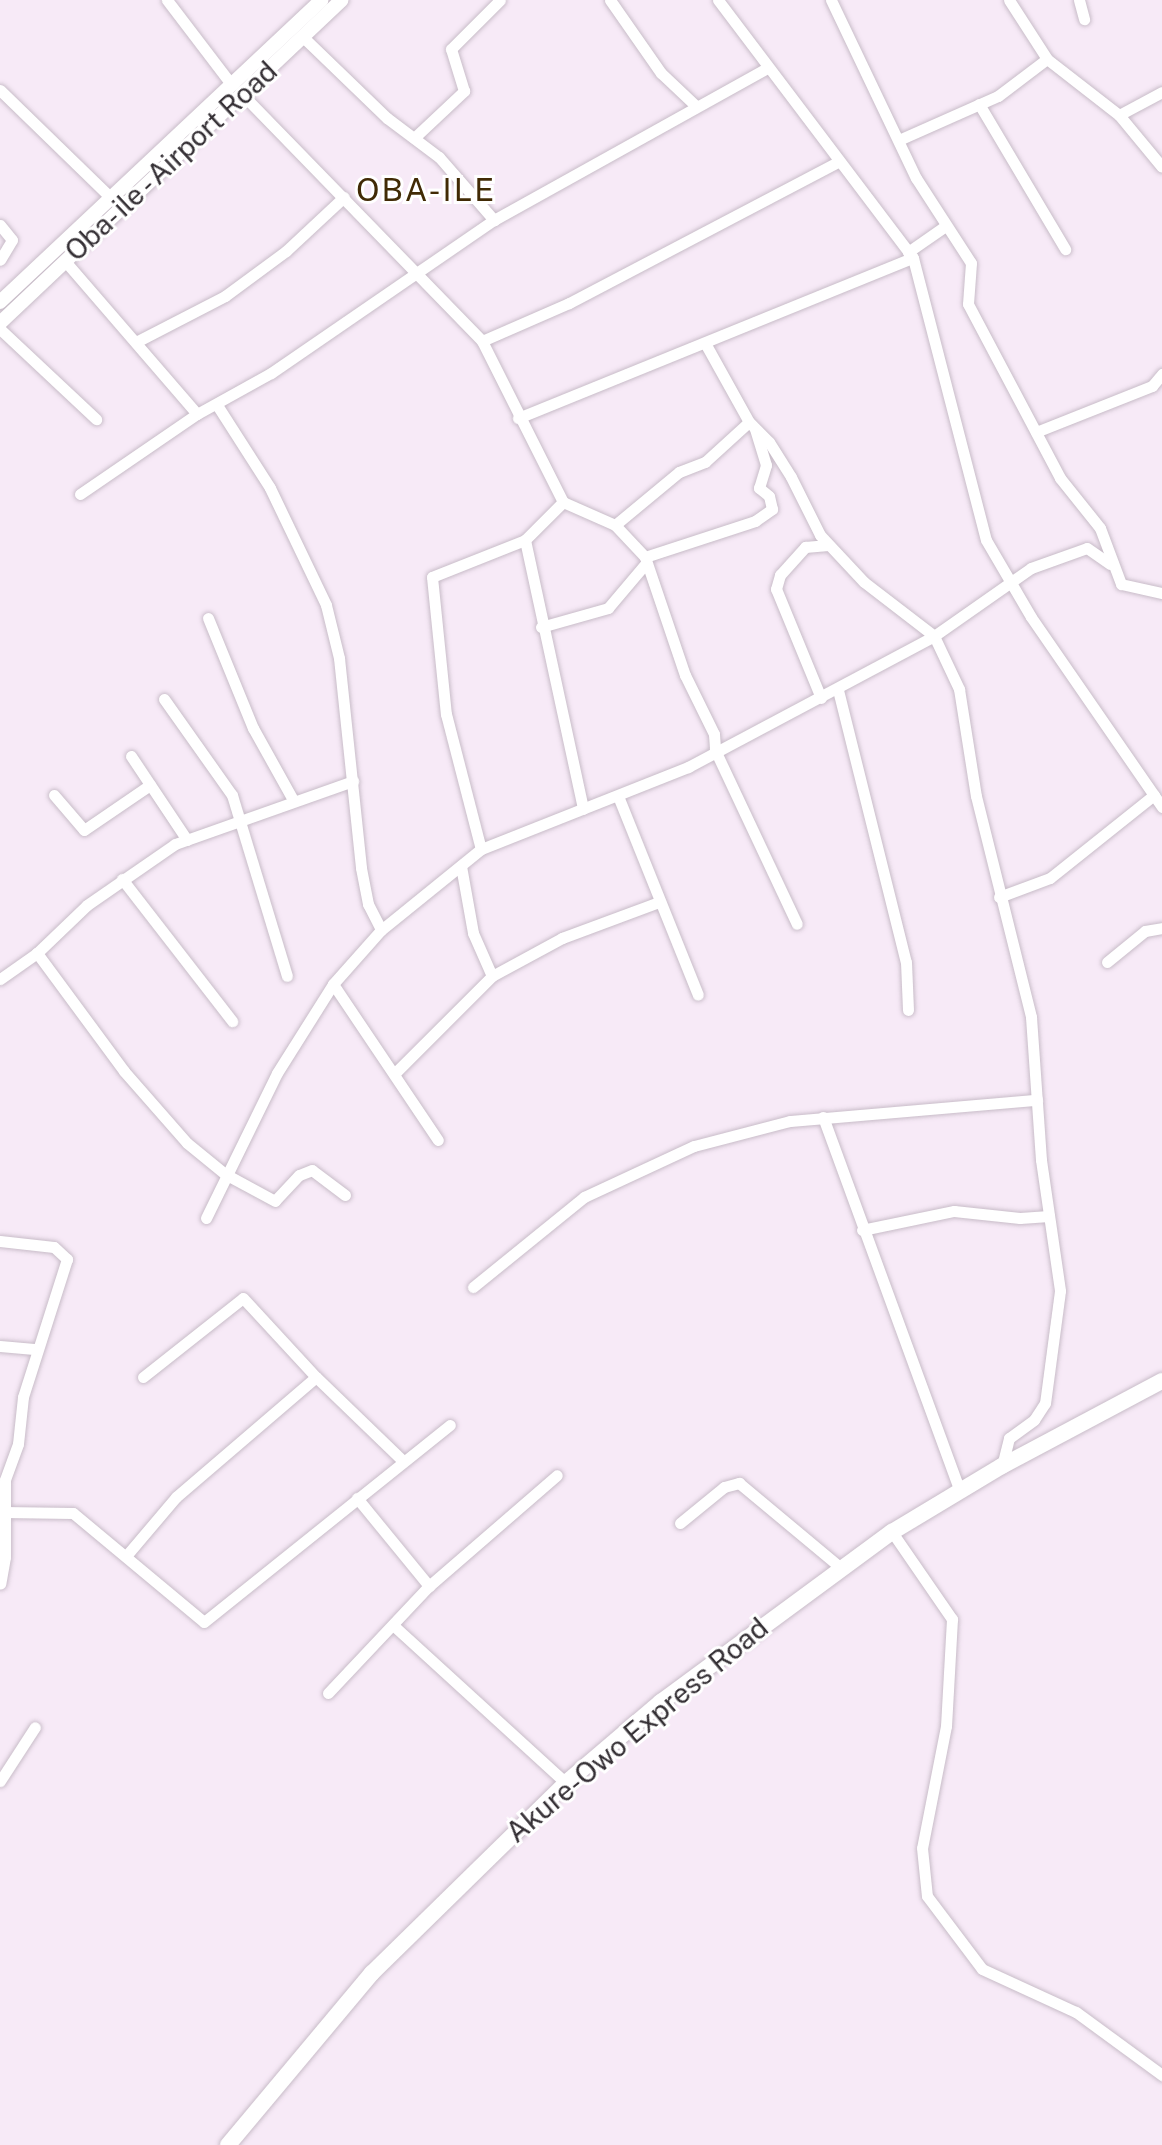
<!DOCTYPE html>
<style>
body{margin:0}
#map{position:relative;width:1162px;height:2145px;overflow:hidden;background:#f7eaf7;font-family:"Public Sans",sans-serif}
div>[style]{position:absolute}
.roads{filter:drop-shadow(0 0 2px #c8bcc8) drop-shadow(0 0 2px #c8bcc8)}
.minor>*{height:11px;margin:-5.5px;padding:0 5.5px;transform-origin:5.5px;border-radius:5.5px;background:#fff}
.major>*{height:14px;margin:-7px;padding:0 7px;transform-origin:7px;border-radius:7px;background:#fff}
.highway>*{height:16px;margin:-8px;padding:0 8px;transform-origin:8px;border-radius:8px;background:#fff}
span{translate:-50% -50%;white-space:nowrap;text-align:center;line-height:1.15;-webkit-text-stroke:6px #fff;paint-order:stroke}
.street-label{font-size:28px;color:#342f34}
.quarter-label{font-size:32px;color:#412a05;letter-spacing:2px}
</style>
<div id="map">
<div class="roads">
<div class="minor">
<i style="left:167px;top:0;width:106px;rotate:52.7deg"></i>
<i style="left:610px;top:0;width:89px;rotate:55.1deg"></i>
<i style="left:661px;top:73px;width:48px;rotate:43.3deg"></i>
<i style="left:718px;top:0;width:323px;rotate:52.9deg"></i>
<i style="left:913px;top:258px;width:291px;rotate:75.5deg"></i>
<i style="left:986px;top:540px;width:89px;rotate:59.7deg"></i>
<i style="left:1031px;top:617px;width:231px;rotate:55.4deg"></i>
<i style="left:831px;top:0;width:197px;rotate:64.5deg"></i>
<i style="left:916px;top:178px;width:101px;rotate:57.1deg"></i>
<i style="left:971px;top:263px;width:41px;rotate:94.2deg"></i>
<i style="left:968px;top:304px;width:197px;rotate:62.1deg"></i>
<i style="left:1060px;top:478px;width:64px;rotate:51.3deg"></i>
<i style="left:1100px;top:528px;width:60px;rotate:69.4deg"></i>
<i style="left:1121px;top:584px;width:42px;rotate:12.4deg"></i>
<i style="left:1009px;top:0;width:70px;rotate:57.2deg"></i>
<i style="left:1047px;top:59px;width:91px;rotate:37.9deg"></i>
<i style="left:1119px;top:115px;width:67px;rotate:50.4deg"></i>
<i style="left:1079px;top:0;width:20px;rotate:75deg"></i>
<i style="left:303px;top:37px;width:117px;rotate:44deg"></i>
<i style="left:387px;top:118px;width:65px;rotate:36.9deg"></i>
<i style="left:439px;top:157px;width:84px;rotate:48.9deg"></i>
<i style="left:0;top:90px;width:155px;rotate:44.2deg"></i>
<i style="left:242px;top:94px;width:344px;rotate:45.8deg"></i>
<i style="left:482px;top:341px;width:180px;rotate:63.3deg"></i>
<i style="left:563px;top:502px;width:54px;rotate:135deg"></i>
<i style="left:525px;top:540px;width:100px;rotate:158.3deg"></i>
<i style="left:432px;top:577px;width:138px;rotate:84.2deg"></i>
<i style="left:446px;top:714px;width:139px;rotate:75.5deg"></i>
<i style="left:979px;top:104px;width:169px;rotate:59.3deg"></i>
<i style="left:1119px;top:115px;width:49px;rotate:-28.1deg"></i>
<i style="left:414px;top:138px;width:69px;rotate:-43.2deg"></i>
<i style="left:464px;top:91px;width:44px;rotate:-107.2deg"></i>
<i style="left:451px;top:49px;width:69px;rotate:-45deg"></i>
<i style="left:901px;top:139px;width:106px;rotate:-23.9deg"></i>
<i style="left:998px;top:96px;width:61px;rotate:-37.1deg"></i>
<i style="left:0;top:225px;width:19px;rotate:51deg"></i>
<i style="left:12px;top:240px;width:23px;rotate:121deg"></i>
<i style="left:908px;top:252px;width:44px;rotate:-34.8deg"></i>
<i style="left:65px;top:261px;width:202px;rotate:49.2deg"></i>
<i style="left:0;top:329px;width:132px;rotate:43.2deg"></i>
<i style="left:482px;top:341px;width:95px;rotate:-23.6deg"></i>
<i style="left:569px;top:303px;width:301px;rotate:-27.7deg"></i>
<i style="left:136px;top:342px;width:100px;rotate:-27.3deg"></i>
<i style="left:225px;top:296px;width:76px;rotate:-36.4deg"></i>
<i style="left:286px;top:251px;width:79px;rotate:-43deg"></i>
<i style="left:705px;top:343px;width:90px;rotate:60.9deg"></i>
<i style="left:749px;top:422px;width:28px;rotate:45deg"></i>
<i style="left:769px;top:442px;width:41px;rotate:57.8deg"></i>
<i style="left:791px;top:477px;width:65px;rotate:63.4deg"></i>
<i style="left:820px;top:535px;width:64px;rotate:46.9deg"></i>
<i style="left:864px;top:582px;width:88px;rotate:37.6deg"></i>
<i style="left:934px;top:636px;width:59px;rotate:64.7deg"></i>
<i style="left:959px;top:689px;width:108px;rotate:81deg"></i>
<i style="left:976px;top:796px;width:228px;rotate:76deg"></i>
<i style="left:1031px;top:1017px;width:143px;rotate:86deg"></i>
<i style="left:1041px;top:1160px;width:132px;rotate:81.7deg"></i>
<i style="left:1060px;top:1291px;width:113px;rotate:97.6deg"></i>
<i style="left:1045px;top:1403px;width:20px;rotate:123deg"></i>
<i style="left:1034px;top:1420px;width:31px;rotate:144deg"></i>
<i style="left:1009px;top:1438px;width:29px;rotate:104deg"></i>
<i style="left:217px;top:405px;width:98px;rotate:57.4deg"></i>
<i style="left:270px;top:488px;width:130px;rotate:64.4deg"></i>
<i style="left:326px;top:605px;width:55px;rotate:76.2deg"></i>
<i style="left:339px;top:658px;width:211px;rotate:84deg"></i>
<i style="left:361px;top:868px;width:37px;rotate:79deg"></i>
<i style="left:368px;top:904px;width:29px;rotate:63deg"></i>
<i style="left:518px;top:418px;width:426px;rotate:-22.1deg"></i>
<i style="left:1036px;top:432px;width:125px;rotate:-21.6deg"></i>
<i style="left:1152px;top:386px;width:16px;rotate:-50deg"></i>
<i style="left:80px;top:494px;width:142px;rotate:-34.4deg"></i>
<i style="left:197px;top:414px;width:85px;rotate:-29deg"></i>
<i style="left:271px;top:373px;width:270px;rotate:-34.5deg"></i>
<i style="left:494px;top:220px;width:312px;rotate:-29.1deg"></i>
<i style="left:563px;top:502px;width:57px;rotate:23.9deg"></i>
<i style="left:615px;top:525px;width:44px;rotate:46.8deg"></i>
<i style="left:645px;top:557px;width:125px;rotate:71.3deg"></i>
<i style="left:685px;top:675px;width:66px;rotate:63.8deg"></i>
<i style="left:714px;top:734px;width:16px;rotate:86deg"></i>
<i style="left:715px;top:750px;width:192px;rotate:64.8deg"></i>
<i style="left:615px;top:525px;width:83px;rotate:-39.6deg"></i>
<i style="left:679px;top:472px;width:28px;rotate:-21deg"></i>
<i style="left:705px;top:462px;width:59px;rotate:-42.3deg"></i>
<i style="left:525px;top:540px;width:275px;rotate:77.8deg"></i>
<i style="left:645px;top:557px;width:116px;rotate:-18.1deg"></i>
<i style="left:755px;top:521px;width:21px;rotate:-35deg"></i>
<i style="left:772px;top:509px;width:13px;rotate:-103deg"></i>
<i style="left:769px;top:496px;width:13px;rotate:-141deg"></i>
<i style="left:759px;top:488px;width:24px;rotate:-73deg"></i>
<i style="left:766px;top:465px;width:38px;rotate:-107deg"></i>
<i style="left:208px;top:618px;width:119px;rotate:67.8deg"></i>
<i style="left:253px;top:728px;width:82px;rotate:60.9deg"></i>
<i style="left:541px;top:627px;width:70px;rotate:-15.8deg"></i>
<i style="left:608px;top:608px;width:59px;rotate:-49.8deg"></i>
<i style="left:838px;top:690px;width:280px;rotate:76deg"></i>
<i style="left:906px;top:962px;width:48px;rotate:87.6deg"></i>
<i style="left:821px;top:698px;width:118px;rotate:-112.4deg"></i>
<i style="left:776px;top:589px;width:15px;rotate:-74deg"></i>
<i style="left:780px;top:575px;width:38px;rotate:-48deg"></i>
<i style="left:805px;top:547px;width:23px;rotate:-5deg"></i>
<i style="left:164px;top:699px;width:118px;rotate:54.7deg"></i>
<i style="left:232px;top:795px;width:189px;rotate:73.1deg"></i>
<i style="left:131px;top:756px;width:101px;rotate:56.3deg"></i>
<i style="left:54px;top:795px;width:46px;rotate:49.4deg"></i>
<i style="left:84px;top:830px;width:80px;rotate:-34.3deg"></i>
<i style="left:618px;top:796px;width:214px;rotate:68.1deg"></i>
<i style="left:461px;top:866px;width:68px;rotate:79.8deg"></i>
<i style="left:473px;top:933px;width:47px;rotate:66.2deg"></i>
<i style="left:122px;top:879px;width:180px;rotate:52.2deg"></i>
<i style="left:999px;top:897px;width:54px;rotate:-20.4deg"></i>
<i style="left:1050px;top:878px;width:133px;rotate:-38.6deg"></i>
<i style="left:1107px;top:962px;width:49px;rotate:-39.2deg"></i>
<i style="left:1145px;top:931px;width:17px;rotate:-10deg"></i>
<i style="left:0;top:979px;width:45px;rotate:-35.1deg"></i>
<i style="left:333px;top:984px;width:188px;rotate:56.1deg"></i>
<i style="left:396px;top:1072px;width:136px;rotate:-45deg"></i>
<i style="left:492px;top:976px;width:80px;rotate:-28.5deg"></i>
<i style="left:562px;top:938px;width:103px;rotate:-20.4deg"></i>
<i style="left:823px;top:1117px;width:398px;rotate:69.9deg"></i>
<i style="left:345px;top:1195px;width:41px;rotate:-142.9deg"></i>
<i style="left:312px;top:1170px;width:14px;rotate:159deg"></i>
<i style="left:299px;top:1175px;width:35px;rotate:133deg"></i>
<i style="left:275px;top:1201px;width:57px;rotate:-151.6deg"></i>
<i style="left:225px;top:1174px;width:49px;rotate:-140.8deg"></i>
<i style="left:187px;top:1143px;width:96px;rotate:-131.2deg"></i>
<i style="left:124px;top:1071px;width:147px;rotate:-126.4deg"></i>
<i style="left:37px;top:953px;width:69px;rotate:-43.8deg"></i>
<i style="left:87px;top:905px;width:107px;rotate:-34.7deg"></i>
<i style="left:175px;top:844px;width:189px;rotate:-19.5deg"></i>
<i style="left:206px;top:1218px;width:161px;rotate:-63.9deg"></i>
<i style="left:277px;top:1073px;width:105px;rotate:-57.8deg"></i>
<i style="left:333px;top:984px;width:72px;rotate:-48.4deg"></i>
<i style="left:381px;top:930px;width:129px;rotate:-39deg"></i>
<i style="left:481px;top:849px;width:223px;rotate:-21.6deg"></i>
<i style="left:688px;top:767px;width:279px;rotate:-28deg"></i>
<i style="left:934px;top:636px;width:118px;rotate:-35deg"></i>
<i style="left:1031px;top:568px;width:59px;rotate:-19.7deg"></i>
<i style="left:1087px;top:548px;width:28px;rotate:35deg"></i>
<i style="left:862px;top:1230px;width:94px;rotate:-11.7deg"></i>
<i style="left:954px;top:1211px;width:66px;rotate:6.1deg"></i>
<i style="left:1020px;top:1218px;width:29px;rotate:-4deg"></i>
<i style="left:0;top:1241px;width:54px;rotate:6.3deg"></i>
<i style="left:54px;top:1247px;width:18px;rotate:43deg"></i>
<i style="left:67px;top:1259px;width:145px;rotate:107.7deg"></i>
<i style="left:23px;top:1397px;width:47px;rotate:96.1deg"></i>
<i style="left:18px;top:1444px;width:38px;rotate:110deg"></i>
<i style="left:5px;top:1480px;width:77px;rotate:90deg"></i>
<i style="left:5px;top:1557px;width:27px;rotate:100deg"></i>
<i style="left:473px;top:1287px;width:143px;rotate:-39deg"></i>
<i style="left:584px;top:1197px;width:121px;rotate:-24.9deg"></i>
<i style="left:694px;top:1146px;width:99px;rotate:-14.6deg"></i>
<i style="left:790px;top:1121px;width:248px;rotate:-4.9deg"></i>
<i style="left:0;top:1346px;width:37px;rotate:5deg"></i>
<i style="left:143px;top:1377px;width:127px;rotate:-38.3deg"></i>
<i style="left:243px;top:1298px;width:108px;rotate:47.3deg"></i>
<i style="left:357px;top:1498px;width:114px;rotate:50.7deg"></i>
<i style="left:3px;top:1512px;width:70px;rotate:0.8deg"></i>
<i style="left:73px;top:1513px;width:170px;rotate:39.8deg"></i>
<i style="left:204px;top:1622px;width:315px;rotate:-38.7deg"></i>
<i style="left:680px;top:1523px;width:57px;rotate:-39.3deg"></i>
<i style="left:724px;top:1487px;width:16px;rotate:-15deg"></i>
<i style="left:739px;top:1483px;width:133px;rotate:39.8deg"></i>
<i style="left:892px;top:1532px;width:106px;rotate:55.4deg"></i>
<i style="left:952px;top:1619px;width:107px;rotate:93.2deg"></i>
<i style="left:946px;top:1726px;width:124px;rotate:101.1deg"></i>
<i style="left:922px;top:1848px;width:48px;rotate:84.1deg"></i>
<i style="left:927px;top:1896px;width:91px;rotate:53deg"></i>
<i style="left:982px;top:1969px;width:103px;rotate:24.6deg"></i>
<i style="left:1076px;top:2012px;width:107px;rotate:36.2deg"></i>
<i style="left:126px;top:1556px;width:77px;rotate:-49.7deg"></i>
<i style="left:176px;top:1497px;width:184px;rotate:-40.6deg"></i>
<i style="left:316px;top:1377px;width:121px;rotate:44deg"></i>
<i style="left:394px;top:1626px;width:233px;rotate:42.4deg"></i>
<i style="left:328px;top:1693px;width:147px;rotate:-46.7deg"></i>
<i style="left:429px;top:1586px;width:169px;rotate:-40.9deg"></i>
<i style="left:0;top:1781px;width:64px;rotate:-57.1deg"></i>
</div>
<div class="major">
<i style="left:0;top:302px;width:441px;rotate:-43.2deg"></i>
<i style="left:0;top:323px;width:470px;rotate:-43.4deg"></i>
</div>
<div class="highway">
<i style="left:228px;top:2145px;width:224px;rotate:-50.1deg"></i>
<i style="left:372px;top:1973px;width:272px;rotate:-44.4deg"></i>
<i style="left:566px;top:1783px;width:125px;rotate:-40.5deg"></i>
<i style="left:661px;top:1702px;width:287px;rotate:-36.4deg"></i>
<i style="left:892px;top:1532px;width:128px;rotate:-31deg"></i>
<i style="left:1002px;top:1466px;width:181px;rotate:-28deg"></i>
</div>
</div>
<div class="street-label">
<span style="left:171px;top:161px;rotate:-43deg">Oba- ile - Airport Road</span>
<span style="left:637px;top:1730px;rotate:-40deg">Akure-Owo Express Road</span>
</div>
<div class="quarter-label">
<span style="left:426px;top:190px">OBA-ILE</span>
</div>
</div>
